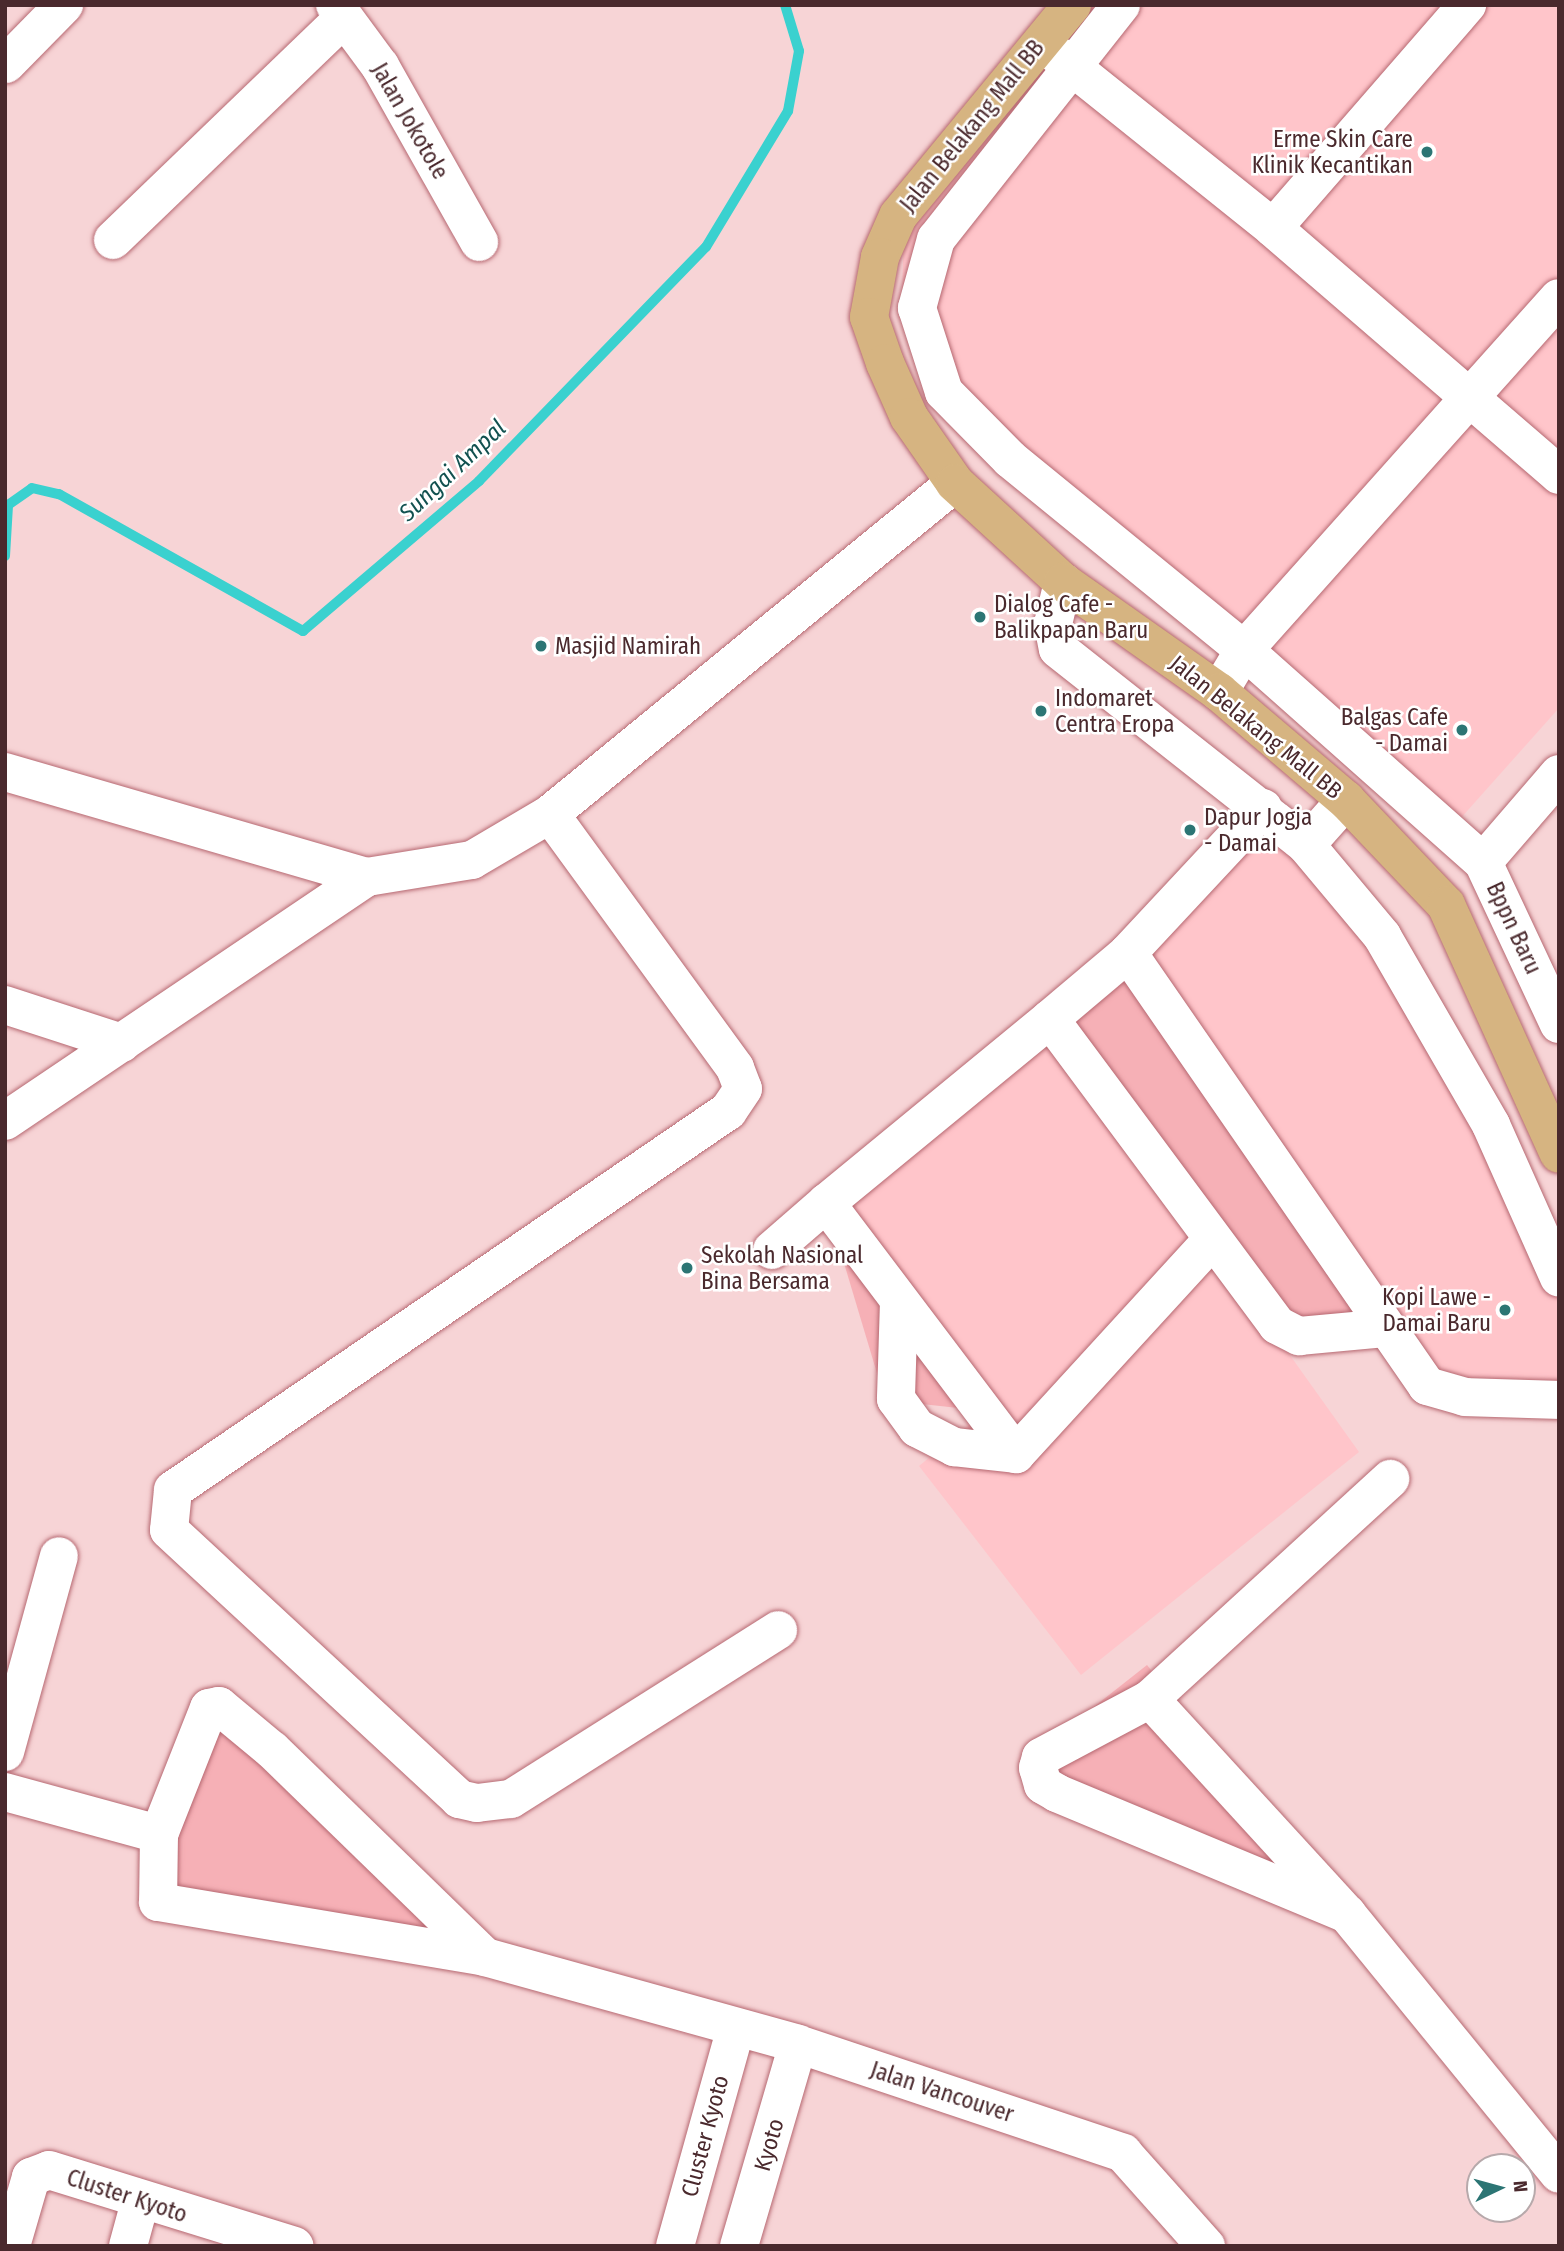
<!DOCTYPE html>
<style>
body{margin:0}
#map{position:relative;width:1564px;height:2251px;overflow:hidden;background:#f7d4d6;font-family:"Fira Sans Condensed",sans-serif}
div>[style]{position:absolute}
.built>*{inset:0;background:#ffc5ca}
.green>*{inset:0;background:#f6b0b6}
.stream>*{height:10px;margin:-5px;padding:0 5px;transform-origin:5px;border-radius:5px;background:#3ad1cf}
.roads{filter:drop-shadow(0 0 2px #b66871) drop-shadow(0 0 2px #b66871)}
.minor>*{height:38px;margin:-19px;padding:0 19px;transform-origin:19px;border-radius:19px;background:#fff}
.major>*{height:38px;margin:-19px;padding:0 19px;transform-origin:19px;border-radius:19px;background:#d6b481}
.dots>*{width:19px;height:19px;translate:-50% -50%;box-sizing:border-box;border:4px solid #fff;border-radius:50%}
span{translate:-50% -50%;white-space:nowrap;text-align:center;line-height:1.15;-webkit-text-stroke:5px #fff;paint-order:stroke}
.street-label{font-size:23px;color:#4a292d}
.poi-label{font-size:23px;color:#4a292d}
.right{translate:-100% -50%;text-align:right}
.left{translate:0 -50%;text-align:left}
.water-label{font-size:24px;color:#125150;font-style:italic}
.frame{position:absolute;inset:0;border:7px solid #4a292d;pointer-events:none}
.north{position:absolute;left:1466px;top:2153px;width:70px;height:70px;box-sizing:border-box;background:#fff;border:2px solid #b7a9ab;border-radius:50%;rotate:85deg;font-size:19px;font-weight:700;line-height:28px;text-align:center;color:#4a292d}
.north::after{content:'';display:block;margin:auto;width:24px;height:32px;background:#2c7574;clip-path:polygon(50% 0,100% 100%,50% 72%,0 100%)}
</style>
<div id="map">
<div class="built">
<i style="clip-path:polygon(1090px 5px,1559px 5px,1559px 708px,1460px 819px,955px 387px,902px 299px,904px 225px)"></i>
<i style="clip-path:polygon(1263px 808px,1382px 936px,1559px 1278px,1559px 1400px,1427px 1389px,1128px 953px)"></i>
<i style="clip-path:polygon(1050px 1019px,1359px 1452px,1081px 1675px,919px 1466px,986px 1411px,826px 1203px)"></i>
</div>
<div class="green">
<i style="clip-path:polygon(1128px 953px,1385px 1328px,1263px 1315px,1050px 1019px)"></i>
<i style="clip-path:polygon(826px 1203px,986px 1411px,885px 1400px)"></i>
<i style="clip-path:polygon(1147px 1665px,1347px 1914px,1024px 1762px)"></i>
<i style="clip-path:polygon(217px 1713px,465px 1945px,154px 1885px)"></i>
</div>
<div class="stream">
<i style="left:5px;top:556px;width:51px;rotate:-86.6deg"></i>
<i style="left:8px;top:505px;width:29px;rotate:-35deg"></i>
<i style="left:32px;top:488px;width:28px;rotate:13deg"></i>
<i style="left:59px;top:494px;width:280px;rotate:29.3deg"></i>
<i style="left:303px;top:631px;width:231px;rotate:-40.4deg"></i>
<i style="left:479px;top:481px;width:326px;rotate:-45.9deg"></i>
<i style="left:706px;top:247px;width:159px;rotate:-58.9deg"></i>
<i style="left:788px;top:111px;width:61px;rotate:-79.6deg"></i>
<i style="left:799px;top:51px;width:48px;rotate:-106.9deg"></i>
</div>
<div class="roads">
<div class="minor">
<i style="left:335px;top:5px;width:76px;rotate:53.6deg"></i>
<i style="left:380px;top:66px;width:202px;rotate:60.6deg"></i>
<i style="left:1121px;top:5px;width:298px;rotate:128.3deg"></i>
<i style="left:936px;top:239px;width:72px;rotate:105.4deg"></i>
<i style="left:917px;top:308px;width:88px;rotate:72.2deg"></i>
<i style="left:944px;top:392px;width:94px;rotate:45.4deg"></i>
<i style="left:1010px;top:459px;width:302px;rotate:39.2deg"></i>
<i style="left:1244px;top:650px;width:319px;rotate:41.6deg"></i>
<i style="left:1051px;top:50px;width:285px;rotate:38.7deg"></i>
<i style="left:1273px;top:228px;width:378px;rotate:40.8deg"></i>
<i style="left:6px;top:64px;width:83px;rotate:-45.5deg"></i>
<i style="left:1273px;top:228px;width:296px;rotate:-49deg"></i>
<i style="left:113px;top:240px;width:320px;rotate:-43.9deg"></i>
<i style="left:1063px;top:582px;width:43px;rotate:103.4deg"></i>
<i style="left:1053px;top:624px;width:25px;rotate:79deg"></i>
<i style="left:1058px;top:649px;width:316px;rotate:38.3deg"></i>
<i style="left:1306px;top:845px;width:119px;rotate:50.1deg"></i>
<i style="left:1382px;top:936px;width:218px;rotate:60deg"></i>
<i style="left:1491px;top:1125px;width:167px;rotate:66deg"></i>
<i style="left:1219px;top:692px;width:49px;rotate:-59.2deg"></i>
<i style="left:1244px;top:650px;width:472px;rotate:-48.2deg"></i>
<i style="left:5px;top:772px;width:377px;rotate:16.2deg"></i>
<i style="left:1559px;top:774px;width:116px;rotate:130.8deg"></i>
<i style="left:1483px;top:862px;width:179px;rotate:64.9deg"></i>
<i style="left:1263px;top:808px;width:198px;rotate:133deg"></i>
<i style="left:1128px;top:953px;width:526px;rotate:55.37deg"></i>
<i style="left:1427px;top:1386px;width:40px;rotate:16deg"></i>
<i style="left:1465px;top:1397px;width:94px;rotate:1.8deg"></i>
<i style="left:550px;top:814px;width:314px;rotate:53.9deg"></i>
<i style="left:735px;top:1068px;width:22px;rotate:69deg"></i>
<i style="left:743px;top:1089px;width:27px;rotate:124deg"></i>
<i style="left:728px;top:1111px;width:672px;rotate:145.67deg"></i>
<i style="left:173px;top:1490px;width:40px;rotate:95.7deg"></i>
<i style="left:169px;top:1530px;width:396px;rotate:42.8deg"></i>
<i style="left:459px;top:1799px;width:18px;rotate:13deg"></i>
<i style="left:477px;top:1803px;width:34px;rotate:-7deg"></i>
<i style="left:511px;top:1799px;width:316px;rotate:-32.3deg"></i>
<i style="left:1306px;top:845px;width:60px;rotate:-48.4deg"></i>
<i style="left:1128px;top:953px;width:102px;rotate:139.8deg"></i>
<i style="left:1050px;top:1019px;width:381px;rotate:53.4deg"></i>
<i style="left:1277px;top:1325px;width:25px;rotate:27deg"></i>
<i style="left:1299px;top:1336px;width:86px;rotate:-5.3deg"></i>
<i style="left:5px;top:1005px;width:123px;rotate:18deg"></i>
<i style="left:1050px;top:1019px;width:290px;rotate:140.6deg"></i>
<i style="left:826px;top:1203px;width:315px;rotate:52.9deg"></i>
<i style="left:1016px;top:1454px;width:289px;rotate:-47.5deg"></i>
<i style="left:5px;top:1121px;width:437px;rotate:-34deg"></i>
<i style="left:367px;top:877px;width:106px;rotate:-9.2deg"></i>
<i style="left:472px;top:860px;width:91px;rotate:-30.5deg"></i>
<i style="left:550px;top:814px;width:523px;rotate:-39.26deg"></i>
<i style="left:772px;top:1250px;width:72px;rotate:-41deg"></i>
<i style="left:899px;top:1301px;width:98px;rotate:91.8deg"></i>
<i style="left:896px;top:1399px;width:36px;rotate:54deg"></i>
<i style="left:917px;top:1428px;width:42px;rotate:27.2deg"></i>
<i style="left:954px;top:1447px;width:62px;rotate:6.4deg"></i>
<i style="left:1150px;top:1699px;width:292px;rotate:47.5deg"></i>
<i style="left:1347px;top:1914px;width:335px;rotate:50.8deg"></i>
<i style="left:5px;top:1752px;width:203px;rotate:-74.6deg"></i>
<i style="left:5px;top:1792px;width:160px;rotate:15.3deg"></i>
<i style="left:1347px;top:1914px;width:314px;rotate:-157.4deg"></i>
<i style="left:1057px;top:1793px;width:16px;rotate:-150deg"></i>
<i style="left:1043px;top:1785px;width:18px;rotate:-106deg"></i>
<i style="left:1038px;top:1768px;width:11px;rotate:-75deg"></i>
<i style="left:1041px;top:1757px;width:123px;rotate:-28deg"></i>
<i style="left:1150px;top:1699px;width:326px;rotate:-42.5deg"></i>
<i style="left:485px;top:1957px;width:297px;rotate:-135.8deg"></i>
<i style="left:272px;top:1750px;width:69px;rotate:-140.3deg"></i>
<i style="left:219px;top:1706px;width:10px;rotate:169deg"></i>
<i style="left:209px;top:1708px;width:136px;rotate:111.6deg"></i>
<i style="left:159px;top:1834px;width:68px;rotate:90.8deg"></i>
<i style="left:158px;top:1902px;width:332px;rotate:9.5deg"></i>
<i style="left:485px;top:1957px;width:325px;rotate:15.5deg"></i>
<i style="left:798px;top:2044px;width:343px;rotate:18.5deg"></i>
<i style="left:1123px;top:2153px;width:125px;rotate:48.3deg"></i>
<i style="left:11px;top:2246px;width:72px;rotate:-73.8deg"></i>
<i style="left:31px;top:2177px;width:19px;rotate:-21deg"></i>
<i style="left:49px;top:2170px;width:257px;rotate:17.2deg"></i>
<i style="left:128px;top:2246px;width:46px;rotate:-74.7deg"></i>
<i style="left:675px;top:2246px;width:227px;rotate:-74.4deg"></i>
<i style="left:739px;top:2246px;width:210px;rotate:-73.7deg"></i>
</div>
<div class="major">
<i style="left:1072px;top:5px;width:273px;rotate:129.5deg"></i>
<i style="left:898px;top:216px;width:45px;rotate:113.7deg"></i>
<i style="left:880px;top:257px;width:61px;rotate:100.4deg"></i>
<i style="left:869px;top:317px;width:49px;rotate:70.8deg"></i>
<i style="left:885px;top:363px;width:59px;rotate:66deg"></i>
<i style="left:909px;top:417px;width:80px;rotate:55.1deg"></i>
<i style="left:955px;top:483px;width:147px;rotate:42.5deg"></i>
<i style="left:1063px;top:582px;width:191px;rotate:35.2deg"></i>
<i style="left:1219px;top:692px;width:167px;rotate:40.4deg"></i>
<i style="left:1346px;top:800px;width:145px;rotate:46.4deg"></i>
<i style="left:1446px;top:905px;width:273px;rotate:65.6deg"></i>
</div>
</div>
<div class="dots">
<i style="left:1427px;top:152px;background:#2c7574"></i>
<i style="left:980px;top:617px;background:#2c7574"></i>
<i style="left:541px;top:646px;background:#2c7574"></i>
<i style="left:1041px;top:711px;background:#2c7574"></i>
<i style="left:1462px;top:730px;background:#2c7574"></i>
<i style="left:1190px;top:830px;background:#2c7574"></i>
<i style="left:687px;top:1268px;background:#2c7574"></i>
<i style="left:1505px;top:1310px;background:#2c7574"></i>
</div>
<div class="street-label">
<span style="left:410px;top:121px;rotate:60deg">Jalan Jokotole</span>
<span style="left:972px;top:126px;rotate:-51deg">Jalan Belakang Mall BB</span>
<span style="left:1256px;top:727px;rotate:39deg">Jalan Belakang Mall BB</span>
<span style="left:1514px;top:928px;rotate:65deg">Bppn Baru</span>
<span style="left:942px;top:2092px;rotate:18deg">Jalan Vancouver</span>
<span style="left:705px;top:2136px;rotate:-75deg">Cluster Kyoto</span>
<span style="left:769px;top:2145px;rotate:-74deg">Kyoto</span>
<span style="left:127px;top:2196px;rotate:18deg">Cluster Kyoto</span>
</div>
<div class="poi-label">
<span class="right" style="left:1413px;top:152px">Erme Skin Care<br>Klinik Kecantikan</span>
<span class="left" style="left:994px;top:617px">Dialog Cafe -<br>Balikpapan Baru</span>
<span class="left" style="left:555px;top:646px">Masjid Namirah</span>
<span class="left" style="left:1055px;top:711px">Indomaret<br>Centra Eropa</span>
<span class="right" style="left:1448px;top:730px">Balgas Cafe<br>- Damai</span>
<span class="left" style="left:1204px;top:830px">Dapur Jogja<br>- Damai</span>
<span class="left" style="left:701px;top:1268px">Sekolah Nasional<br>Bina Bersama</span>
<span class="right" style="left:1491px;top:1310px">Kopi Lawe -<br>Damai Baru</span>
</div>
<div class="water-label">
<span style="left:453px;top:471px;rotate:-43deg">Sungai Ampal</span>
</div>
<div class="frame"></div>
<div class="north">N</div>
</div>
